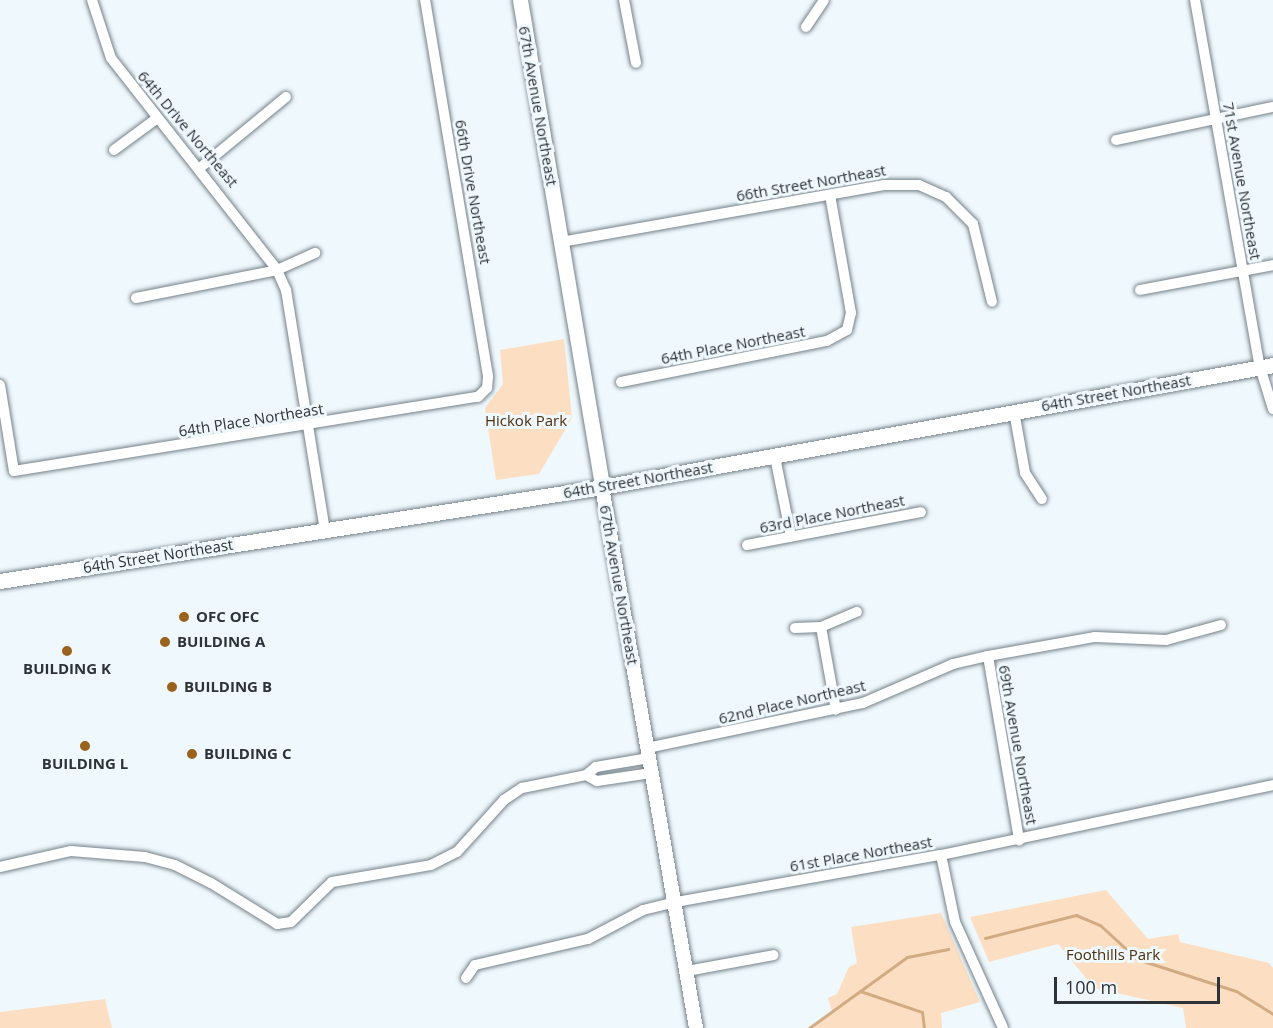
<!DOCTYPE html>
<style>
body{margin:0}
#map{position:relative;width:1273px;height:1028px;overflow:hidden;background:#eff8fd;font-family:"Open Sans",sans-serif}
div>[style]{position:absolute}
.green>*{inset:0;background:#fcdfc2}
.stream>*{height:3px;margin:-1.5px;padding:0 1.5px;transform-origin:1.5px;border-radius:1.5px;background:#d3ab83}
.roads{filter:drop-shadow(0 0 2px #758289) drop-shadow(0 0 2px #758289)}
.minor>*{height:10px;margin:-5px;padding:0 5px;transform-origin:5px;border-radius:5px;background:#fff}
.tertiary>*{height:14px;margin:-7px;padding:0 7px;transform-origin:7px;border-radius:7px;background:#fff}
.secondary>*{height:15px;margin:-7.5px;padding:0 7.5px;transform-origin:7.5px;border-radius:7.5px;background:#fff}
.dots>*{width:16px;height:16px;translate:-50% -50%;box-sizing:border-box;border:3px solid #eff8fd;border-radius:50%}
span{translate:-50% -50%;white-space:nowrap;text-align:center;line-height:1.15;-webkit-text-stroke:6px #eff8fd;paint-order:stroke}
.street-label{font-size:15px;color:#2d3336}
.park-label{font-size:15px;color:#4a2e0e}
.poi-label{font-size:15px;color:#2d3336;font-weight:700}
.left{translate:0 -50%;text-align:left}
.scale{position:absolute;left:1054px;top:977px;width:166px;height:27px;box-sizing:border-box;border:3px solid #2d3336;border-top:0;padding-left:8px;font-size:18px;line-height:21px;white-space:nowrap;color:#2d3336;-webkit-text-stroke:4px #eff8fd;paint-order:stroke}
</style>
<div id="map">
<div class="green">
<i style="clip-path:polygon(564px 339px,572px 418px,539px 474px,496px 480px,485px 408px,503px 384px,500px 350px)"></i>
<i style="clip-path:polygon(1106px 890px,1148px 939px,1178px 934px,1180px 942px,1269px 963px,1273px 968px,1273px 1028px,1186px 1028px,1183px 1008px,1094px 988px,1058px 944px,989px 962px,970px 917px)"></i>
<i style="clip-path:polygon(941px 913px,980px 1002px,941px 1013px,942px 1028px,813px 1028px,832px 1012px,828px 998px,837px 994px,849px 967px,857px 963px,851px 927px)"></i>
<i style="clip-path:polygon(105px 999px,112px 1028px,0 1028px,0 1012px)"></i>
</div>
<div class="stream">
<i style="left:985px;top:938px;width:94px;rotate:-14.2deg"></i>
<i style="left:1076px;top:915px;width:26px;rotate:23deg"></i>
<i style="left:1100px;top:925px;width:50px;rotate:42.6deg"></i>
<i style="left:1137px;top:959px;width:104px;rotate:17.9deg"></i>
<i style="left:1236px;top:991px;width:44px;rotate:31.9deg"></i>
<i style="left:860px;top:991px;width:65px;rotate:18.7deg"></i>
<i style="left:922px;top:1012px;width:16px;rotate:83deg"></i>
<i style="left:809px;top:1028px;width:121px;rotate:-35.9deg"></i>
<i style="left:907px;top:957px;width:42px;rotate:-11deg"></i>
</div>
<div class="roads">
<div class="minor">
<i style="left:92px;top:0;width:61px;rotate:71.9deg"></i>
<i style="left:111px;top:58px;width:269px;rotate:51.9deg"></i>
<i style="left:277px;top:270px;width:22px;rotate:66deg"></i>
<i style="left:286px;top:290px;width:244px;rotate:80.8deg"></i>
<i style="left:624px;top:0;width:64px;rotate:79.2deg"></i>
<i style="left:1195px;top:0;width:373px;rotate:80deg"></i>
<i style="left:1260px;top:367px;width:44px;rotate:72.8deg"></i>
<i style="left:806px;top:27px;width:32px;rotate:-56deg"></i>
<i style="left:1116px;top:140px;width:160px;rotate:-11.9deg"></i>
<i style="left:114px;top:150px;width:52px;rotate:-36.4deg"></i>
<i style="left:201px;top:167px;width:110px;rotate:-39.5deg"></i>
<i style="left:561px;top:242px;width:328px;rotate:-10deg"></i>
<i style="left:884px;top:185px;width:35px"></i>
<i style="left:919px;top:185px;width:30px;rotate:24deg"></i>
<i style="left:946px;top:197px;width:38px;rotate:45deg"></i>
<i style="left:973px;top:224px;width:80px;rotate:76.3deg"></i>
<i style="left:1140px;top:290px;width:135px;rotate:-10.6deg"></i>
<i style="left:136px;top:298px;width:144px;rotate:-11.2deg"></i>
<i style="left:277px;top:270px;width:42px;rotate:-24.1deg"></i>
<i style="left:621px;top:382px;width:210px;rotate:-11.3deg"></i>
<i style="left:827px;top:341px;width:23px;rotate:-29deg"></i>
<i style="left:847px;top:330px;width:17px;rotate:-77deg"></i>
<i style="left:851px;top:313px;width:120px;rotate:-100.1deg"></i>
<i style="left:0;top:385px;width:87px;rotate:80.8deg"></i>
<i style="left:14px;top:471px;width:470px;rotate:-9.1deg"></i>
<i style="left:478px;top:397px;width:13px;rotate:-45deg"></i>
<i style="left:487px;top:388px;width:12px;rotate:-85deg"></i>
<i style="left:488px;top:376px;width:381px;rotate:-99.5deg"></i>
<i style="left:1014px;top:411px;width:63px;rotate:79.9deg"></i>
<i style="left:1025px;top:473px;width:31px;rotate:57deg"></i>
<i style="left:775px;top:457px;width:81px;rotate:78.6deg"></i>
<i style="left:747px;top:545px;width:177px;rotate:-10.7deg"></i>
<i style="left:821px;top:627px;width:84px;rotate:79.8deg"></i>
<i style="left:795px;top:628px;width:26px;rotate:-2deg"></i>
<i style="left:821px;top:627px;width:39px;rotate:-23deg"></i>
<i style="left:988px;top:656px;width:187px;rotate:80.4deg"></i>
<i style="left:647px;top:748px;width:221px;rotate:-11.8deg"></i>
<i style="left:863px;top:703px;width:98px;rotate:-23.4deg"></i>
<i style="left:953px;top:664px;width:36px;rotate:-13deg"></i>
<i style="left:988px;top:656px;width:109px;rotate:-10.1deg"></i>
<i style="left:1095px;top:637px;width:71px;rotate:2.4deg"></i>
<i style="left:1166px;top:640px;width:57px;rotate:-15.3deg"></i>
<i style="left:649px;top:758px;width:54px;rotate:170.4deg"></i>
<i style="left:596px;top:767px;width:13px;rotate:141deg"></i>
<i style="left:586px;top:775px;width:13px;rotate:29deg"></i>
<i style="left:597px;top:781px;width:55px;rotate:-8.4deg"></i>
<i style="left:941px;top:855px;width:68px;rotate:78.2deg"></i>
<i style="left:955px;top:922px;width:116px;rotate:65.6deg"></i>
<i style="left:0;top:867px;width:73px;rotate:-12.7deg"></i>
<i style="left:71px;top:851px;width:74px;rotate:4.6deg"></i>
<i style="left:145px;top:857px;width:31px;rotate:15deg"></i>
<i style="left:175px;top:865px;width:40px;rotate:26.6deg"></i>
<i style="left:211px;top:883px;width:78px;rotate:31.8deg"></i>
<i style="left:277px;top:924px;width:14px;rotate:-8deg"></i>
<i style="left:291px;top:922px;width:57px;rotate:-44.3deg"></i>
<i style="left:332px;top:882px;width:100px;rotate:-9.7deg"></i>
<i style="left:431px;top:865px;width:29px;rotate:-27deg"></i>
<i style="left:457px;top:852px;width:70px;rotate:-47.9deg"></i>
<i style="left:504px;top:800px;width:22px;rotate:-34deg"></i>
<i style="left:522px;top:788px;width:65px;rotate:-11.5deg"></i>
<i style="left:687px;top:971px;width:88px;rotate:-10.4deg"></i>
<i style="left:466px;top:978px;width:16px;rotate:-55deg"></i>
<i style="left:475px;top:965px;width:116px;rotate:-13deg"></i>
<i style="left:588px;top:939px;width:62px;rotate:-27.8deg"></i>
<i style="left:643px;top:910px;width:34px;rotate:-14deg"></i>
<i style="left:676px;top:902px;width:269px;rotate:-10.1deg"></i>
<i style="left:941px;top:855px;width:339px;rotate:-11.9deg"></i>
</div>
<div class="tertiary">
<i style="left:602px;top:487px;width:549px;rotate:80.14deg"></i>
</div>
<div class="secondary">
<i style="left:520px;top:0;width:494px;rotate:80.4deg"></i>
<i style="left:0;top:581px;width:609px;rotate:-8.87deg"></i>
<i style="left:602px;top:487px;width:682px;rotate:-10.3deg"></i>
</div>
</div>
<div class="dots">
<i style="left:184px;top:617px;background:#9a621d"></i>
<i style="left:165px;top:642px;background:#9a621d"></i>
<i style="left:67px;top:651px;background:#9a621d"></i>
<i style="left:172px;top:687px;background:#9a621d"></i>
<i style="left:85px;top:746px;background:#9a621d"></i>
<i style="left:192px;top:754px;background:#9a621d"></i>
</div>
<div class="street-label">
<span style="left:538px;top:106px;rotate:80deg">67th Avenue Northeast</span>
<span style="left:188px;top:129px;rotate:50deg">64th Drive Northeast</span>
<span style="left:1242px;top:181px;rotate:80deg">71st Avenue Northeast</span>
<span style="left:811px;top:183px;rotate:-10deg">66th Street Northeast</span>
<span style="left:473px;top:192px;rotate:80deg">66th Drive Northeast</span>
<span style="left:733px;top:345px;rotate:-11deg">64th Place Northeast</span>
<span style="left:1116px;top:393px;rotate:-10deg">64th Street Northeast</span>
<span style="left:251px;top:420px;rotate:-9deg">64th Place Northeast</span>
<span style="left:638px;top:480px;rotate:-10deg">64th Street Northeast</span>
<span style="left:832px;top:514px;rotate:-11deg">63rd Place Northeast</span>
<span style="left:158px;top:556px;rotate:-9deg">64th Street Northeast</span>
<span style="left:619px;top:585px;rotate:80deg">67th Avenue Northeast</span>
<span style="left:792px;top:702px;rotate:-13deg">62nd Place Northeast</span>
<span style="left:1018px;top:745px;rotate:80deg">69th Avenue Northeast</span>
<span style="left:861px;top:854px;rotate:-10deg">61st Place Northeast</span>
</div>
<div class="park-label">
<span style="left:526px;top:421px">Hickok Park</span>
<span style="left:1113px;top:955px">Foothills Park</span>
</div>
<div class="poi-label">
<span class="left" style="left:196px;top:617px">OFC OFC</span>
<span class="left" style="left:177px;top:642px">BUILDING A</span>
<span style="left:67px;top:669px">BUILDING K</span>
<span class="left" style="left:184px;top:687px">BUILDING B</span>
<span class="left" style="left:204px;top:754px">BUILDING C</span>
<span style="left:85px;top:764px">BUILDING L</span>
</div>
<div class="scale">100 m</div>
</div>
